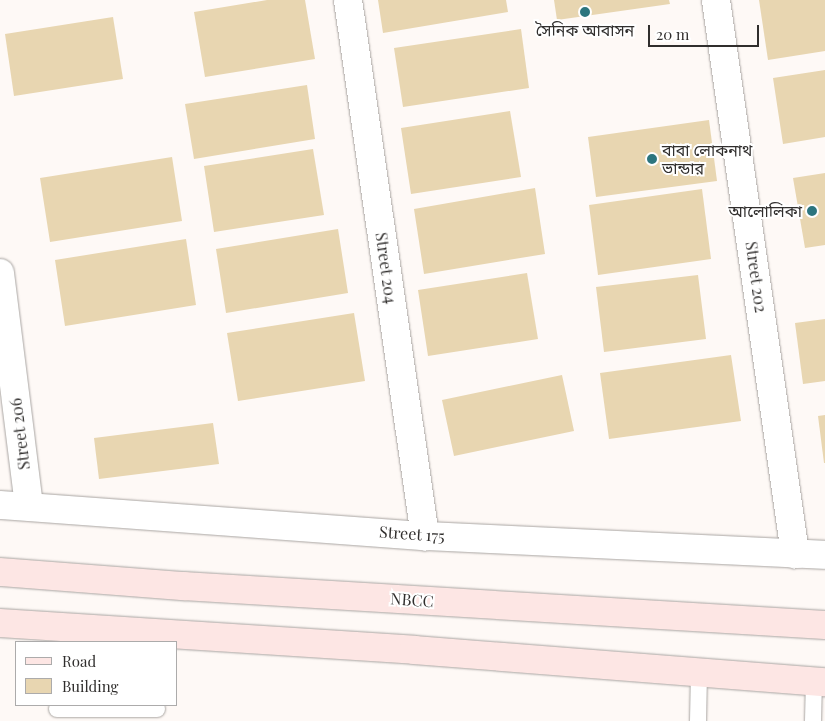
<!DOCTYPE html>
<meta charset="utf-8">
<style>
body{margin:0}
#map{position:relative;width:825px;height:721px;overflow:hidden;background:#fef9f6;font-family:"Playfair Display","Noto Sans Bengali",serif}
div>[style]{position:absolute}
.building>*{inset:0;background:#e8d6b1}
.roads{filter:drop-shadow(0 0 1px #a9a5a2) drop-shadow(0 0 1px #a9a5a2)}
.lane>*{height:16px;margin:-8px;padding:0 8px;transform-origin:8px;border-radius:8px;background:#fff}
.street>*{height:28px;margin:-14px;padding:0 14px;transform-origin:14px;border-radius:14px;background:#fff}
.secondary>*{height:28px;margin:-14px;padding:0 14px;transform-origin:14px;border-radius:14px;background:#fde6e4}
.dots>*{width:14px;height:14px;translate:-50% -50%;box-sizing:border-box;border:2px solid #fff;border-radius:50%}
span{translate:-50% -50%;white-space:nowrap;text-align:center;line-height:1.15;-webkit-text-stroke:4px #fff;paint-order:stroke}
.poi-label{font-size:16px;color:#302e2d}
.left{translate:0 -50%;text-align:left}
.right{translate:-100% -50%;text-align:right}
.street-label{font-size:16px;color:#302e2d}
.legend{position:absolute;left:15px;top:641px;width:162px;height:65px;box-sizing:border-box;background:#fff;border:1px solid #acabab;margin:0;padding:6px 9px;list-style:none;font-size:15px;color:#302e2d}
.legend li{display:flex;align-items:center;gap:10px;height:25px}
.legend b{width:25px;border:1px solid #acabab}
.scale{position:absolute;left:648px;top:25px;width:111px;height:22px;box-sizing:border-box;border:2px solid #302e2d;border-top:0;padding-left:6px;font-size:15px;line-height:18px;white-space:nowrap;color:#302e2d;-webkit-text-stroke:4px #fff;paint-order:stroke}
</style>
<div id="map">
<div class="building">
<i style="clip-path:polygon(267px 0,305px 0,315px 59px,205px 77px,194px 12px)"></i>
<i style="clip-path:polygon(378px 0,506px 0,508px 12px,383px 33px)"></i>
<i style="clip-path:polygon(554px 0,669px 0,670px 4px,557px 20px)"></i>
<i style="clip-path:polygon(759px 0,825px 0,825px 51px,768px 60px)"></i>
<i style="clip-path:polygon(113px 17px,123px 79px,14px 96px,5px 34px)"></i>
<i style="clip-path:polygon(521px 29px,529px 88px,403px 107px,394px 48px)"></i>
<i style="clip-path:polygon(825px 70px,825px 137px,783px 144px,773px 78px)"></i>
<i style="clip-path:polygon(307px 85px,315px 139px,194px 159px,185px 104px)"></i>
<i style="clip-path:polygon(510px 111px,521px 177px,411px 194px,401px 128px)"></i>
<i style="clip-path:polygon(709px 120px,717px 181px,596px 197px,588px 137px)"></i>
<i style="clip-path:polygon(313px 149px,324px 215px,214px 232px,204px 166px)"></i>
<i style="clip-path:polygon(172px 157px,182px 221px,50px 242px,40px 178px)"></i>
<i style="clip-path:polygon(825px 173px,825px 245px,805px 248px,793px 178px)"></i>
<i style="clip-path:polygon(535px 188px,545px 254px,424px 274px,414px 209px)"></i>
<i style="clip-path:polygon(702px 189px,711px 259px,598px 275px,589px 205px)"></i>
<i style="clip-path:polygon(338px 229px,348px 293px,226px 313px,216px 249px)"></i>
<i style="clip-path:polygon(186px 239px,196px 305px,65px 326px,55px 260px)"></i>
<i style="clip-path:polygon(527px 273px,538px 339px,428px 356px,418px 290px)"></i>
<i style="clip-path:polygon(698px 275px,706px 339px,604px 352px,596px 287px)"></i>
<i style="clip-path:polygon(354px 313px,365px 381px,238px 401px,227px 333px)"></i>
<i style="clip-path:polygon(825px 319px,825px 381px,803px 384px,795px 323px)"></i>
<i style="clip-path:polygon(731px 355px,741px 421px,609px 439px,600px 373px)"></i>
<i style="clip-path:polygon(562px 375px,574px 431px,454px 456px,442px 400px)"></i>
<i style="clip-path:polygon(825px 415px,825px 463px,824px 463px,818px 416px)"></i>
<i style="clip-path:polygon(213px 423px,219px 464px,99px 479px,94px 438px)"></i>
</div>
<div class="roads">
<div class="lane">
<i style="left:57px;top:709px;width:100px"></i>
<i style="left:698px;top:721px;width:49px;rotate:-88.8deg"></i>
<i style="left:813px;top:721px;width:40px;rotate:-88.6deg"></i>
</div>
<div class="street">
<i style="left:348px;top:0;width:542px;rotate:81.83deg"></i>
<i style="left:716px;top:0;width:560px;rotate:81.88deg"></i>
<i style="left:0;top:273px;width:235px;rotate:82.9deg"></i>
<i style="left:0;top:505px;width:426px;rotate:4.2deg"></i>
<i style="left:425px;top:536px;width:400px;rotate:2.7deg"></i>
</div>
<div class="secondary">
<i style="left:0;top:572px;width:184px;rotate:4.4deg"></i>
<i style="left:183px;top:586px;width:643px;rotate:3.48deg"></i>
<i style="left:0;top:623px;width:415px;rotate:3.7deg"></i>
<i style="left:414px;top:650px;width:412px;rotate:4.5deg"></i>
</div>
</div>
<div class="dots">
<i style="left:585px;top:12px;background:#2c757e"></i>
<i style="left:652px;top:159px;background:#2c757e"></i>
<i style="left:812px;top:211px;background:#2c757e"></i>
</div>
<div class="poi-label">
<span style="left:585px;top:30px">সৈনিক আবাসন</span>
<span class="left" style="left:662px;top:159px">বাবা লোকনাথ<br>ভান্ডার</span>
<span class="right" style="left:802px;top:211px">আলোলিকা</span>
</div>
<div class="street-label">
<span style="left:386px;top:268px;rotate:82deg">Street 204</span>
<span style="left:756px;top:277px;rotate:82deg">Street 202</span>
<span style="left:20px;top:434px;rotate:-97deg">Street 206</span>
<span style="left:412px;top:534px;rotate:4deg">Street 175</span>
<span style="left:412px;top:600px;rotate:4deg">NBCC</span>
</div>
<ul class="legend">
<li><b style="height:6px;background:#fde6e4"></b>Road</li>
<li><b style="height:14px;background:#e8d6b1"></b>Building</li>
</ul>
<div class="scale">20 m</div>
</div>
